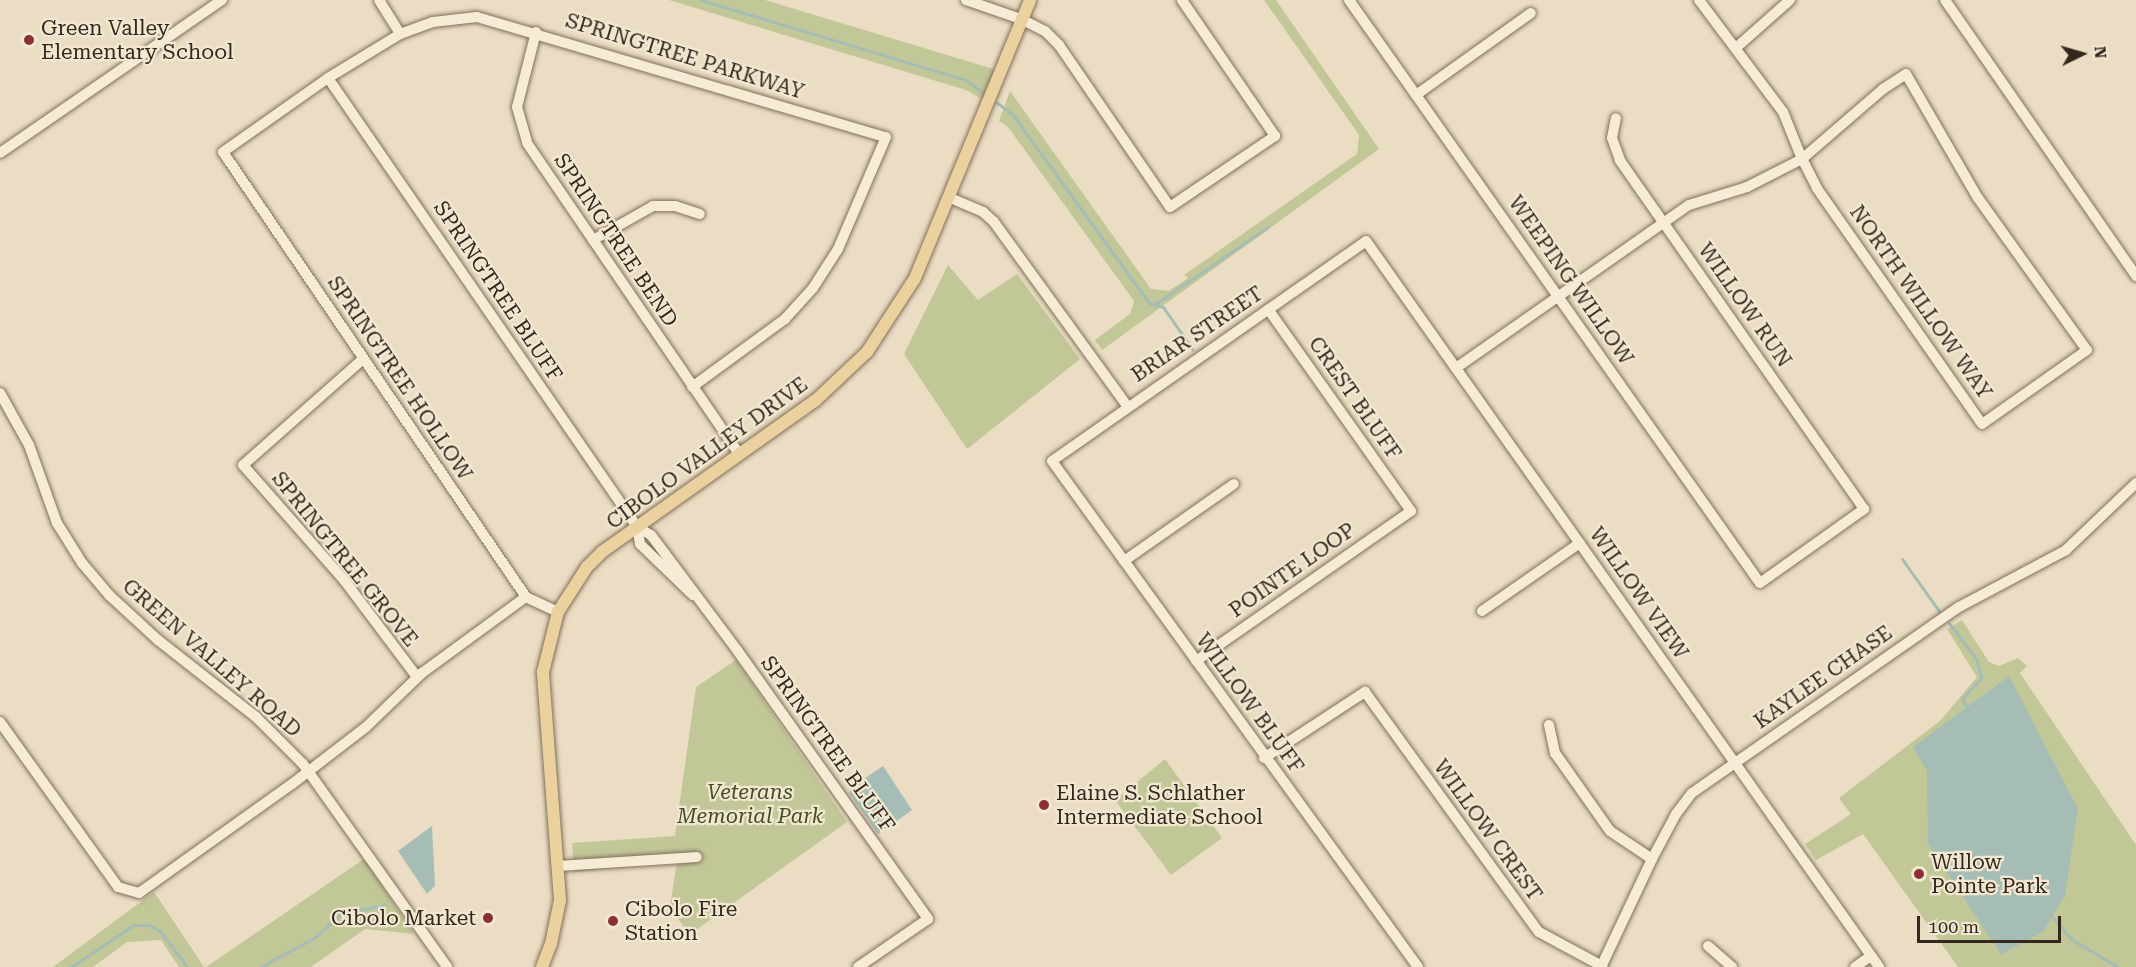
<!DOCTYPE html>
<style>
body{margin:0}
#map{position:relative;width:2136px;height:967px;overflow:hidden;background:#eaddc3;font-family:"Roboto Serif",serif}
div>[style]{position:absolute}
.green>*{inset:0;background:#c2c798}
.water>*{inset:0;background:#a5bdb5}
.stream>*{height:3px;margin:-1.5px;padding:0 1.5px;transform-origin:1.5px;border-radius:1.5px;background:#a5bdb5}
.roads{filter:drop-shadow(0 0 2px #836f5b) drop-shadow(0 0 2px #836f5b)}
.minor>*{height:10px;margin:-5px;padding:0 5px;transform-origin:5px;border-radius:5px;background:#f6ebd5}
.major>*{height:12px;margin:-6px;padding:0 6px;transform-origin:6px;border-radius:6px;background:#ebd19d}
.dots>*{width:16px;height:16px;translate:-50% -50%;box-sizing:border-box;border:3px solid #f2e8d2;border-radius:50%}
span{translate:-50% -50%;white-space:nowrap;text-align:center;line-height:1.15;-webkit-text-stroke:4.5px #f2e8d2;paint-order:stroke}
.poi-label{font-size:21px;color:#34281e}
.left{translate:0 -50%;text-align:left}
.right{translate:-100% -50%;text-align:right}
.street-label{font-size:21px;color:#34281e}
.park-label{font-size:21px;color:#454e26;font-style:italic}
.north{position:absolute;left:2052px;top:24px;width:60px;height:60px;-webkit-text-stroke:4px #f2e8d2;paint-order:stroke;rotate:85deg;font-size:16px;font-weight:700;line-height:24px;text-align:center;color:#34281e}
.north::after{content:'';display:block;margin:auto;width:21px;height:27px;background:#34281e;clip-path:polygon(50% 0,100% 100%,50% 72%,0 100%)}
.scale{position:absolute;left:1917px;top:916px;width:144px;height:27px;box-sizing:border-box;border:3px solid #34281e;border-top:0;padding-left:8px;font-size:18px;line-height:21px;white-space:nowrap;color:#34281e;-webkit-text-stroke:4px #f2e8d2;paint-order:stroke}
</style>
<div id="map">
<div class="green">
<i style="clip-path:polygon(669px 0,765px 0,1000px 71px,987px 102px,966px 90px)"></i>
<i style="clip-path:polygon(1264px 0,1276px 0,1379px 149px,1102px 350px,1095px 340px,1130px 314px,1134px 301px,1008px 127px,999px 121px,1010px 91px,1151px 289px,1169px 291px,1188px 278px,1184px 275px,1357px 154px,1359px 135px)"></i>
<i style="clip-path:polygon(948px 265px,978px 300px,1017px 274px,1080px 359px,967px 449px,904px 354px)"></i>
<i style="clip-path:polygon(1962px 620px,1989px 662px,1999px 666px,2018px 658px,2027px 666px,2020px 673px,2136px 845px,2136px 967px,1958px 967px,1863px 834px,1816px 860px,1805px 844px,1851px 814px,1839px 798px,1941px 720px,1977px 677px,1947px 629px)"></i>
<i style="clip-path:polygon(736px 660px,847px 822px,689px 935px,670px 906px,677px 862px,574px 872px,572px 843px,675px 836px,696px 687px)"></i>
<i style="clip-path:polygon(1165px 759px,1222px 838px,1171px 875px,1115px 800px)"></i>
<i style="clip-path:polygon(364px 859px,414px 934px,365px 929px,311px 967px,206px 967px)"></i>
<i style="clip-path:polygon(154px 892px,204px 967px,179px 967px,161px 940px,127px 942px,93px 967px,53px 967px)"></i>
</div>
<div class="water">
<i style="clip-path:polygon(2009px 676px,2078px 809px,2065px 895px,2043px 932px,2001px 954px,1928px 844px,1927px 771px,1913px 747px)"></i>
<i style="clip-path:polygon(883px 766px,912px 810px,878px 834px,849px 793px,852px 787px)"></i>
<i style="clip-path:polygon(432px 826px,435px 886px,427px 894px,398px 851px)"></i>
</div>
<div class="stream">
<i style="left:701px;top:0;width:277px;rotate:16.8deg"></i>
<i style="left:966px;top:80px;width:20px;rotate:37deg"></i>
<i style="left:996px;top:102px;width:21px;rotate:37deg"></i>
<i style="left:1013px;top:115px;width:232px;rotate:54.1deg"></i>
<i style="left:1149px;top:303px;width:15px;rotate:16deg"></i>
<i style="left:1163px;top:307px;width:52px;rotate:55.1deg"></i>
<i style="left:1154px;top:305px;width:138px;rotate:-34.4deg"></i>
<i style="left:1902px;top:559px;width:64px;rotate:54.6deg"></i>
<i style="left:1949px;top:623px;width:46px;rotate:52.9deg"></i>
<i style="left:1977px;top:660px;width:18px;rotate:77deg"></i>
<i style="left:1981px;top:678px;width:28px;rotate:132deg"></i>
<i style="left:1962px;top:699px;width:12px;rotate:59deg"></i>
<i style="left:2051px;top:915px;width:31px;rotate:50deg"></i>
<i style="left:2071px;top:939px;width:55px;rotate:30.8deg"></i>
<i style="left:71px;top:967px;width:76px;rotate:-33.7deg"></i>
<i style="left:134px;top:925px;width:15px"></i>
<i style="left:149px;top:925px;width:13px;rotate:29deg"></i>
<i style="left:160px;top:931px;width:45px;rotate:53.1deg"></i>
<i style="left:260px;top:967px;width:61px;rotate:-28.2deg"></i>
<i style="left:314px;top:938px;width:38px;rotate:-42deg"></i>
<i style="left:342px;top:913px;width:44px;rotate:-10.5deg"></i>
</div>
<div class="roads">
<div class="minor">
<i style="left:379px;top:0;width:40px;rotate:58deg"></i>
<i style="left:966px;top:0;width:58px;rotate:19.1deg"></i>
<i style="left:1021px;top:19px;width:27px;rotate:27deg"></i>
<i style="left:1045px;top:31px;width:20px;rotate:45deg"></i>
<i style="left:1059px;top:45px;width:196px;rotate:55.6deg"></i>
<i style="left:1170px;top:207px;width:127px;rotate:-34.1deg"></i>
<i style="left:1275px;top:136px;width:165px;rotate:-124.4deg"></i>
<i style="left:1349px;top:0;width:713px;rotate:54.82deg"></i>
<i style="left:1760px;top:583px;width:128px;rotate:-35.4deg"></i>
<i style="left:1864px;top:509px;width:426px;rotate:-125deg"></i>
<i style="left:1620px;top:160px;width:23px;rotate:-110deg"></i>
<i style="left:1612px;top:138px;width:20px;rotate:-79deg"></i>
<i style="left:1945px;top:0;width:336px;rotate:55.3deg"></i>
<i style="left:536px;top:32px;width:77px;rotate:104.2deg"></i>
<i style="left:517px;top:107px;width:37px;rotate:74deg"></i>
<i style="left:527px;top:143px;width:376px;rotate:55.7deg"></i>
<i style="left:1737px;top:47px;width:71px;rotate:-41.6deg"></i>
<i style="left:328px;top:78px;width:545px;rotate:55.46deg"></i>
<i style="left:637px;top:527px;width:17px;rotate:80deg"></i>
<i style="left:640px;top:544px;width:74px;rotate:43.9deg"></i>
<i style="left:1416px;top:95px;width:141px;rotate:-35.5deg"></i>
<i style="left:0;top:153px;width:270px;rotate:-34.6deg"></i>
<i style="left:948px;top:197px;width:38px;rotate:23deg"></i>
<i style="left:983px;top:212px;width:15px;rotate:42deg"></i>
<i style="left:994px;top:222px;width:227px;rotate:54.1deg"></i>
<i style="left:593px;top:240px;width:69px;rotate:-29.5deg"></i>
<i style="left:653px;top:206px;width:22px"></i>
<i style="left:675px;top:206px;width:26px;rotate:18deg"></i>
<i style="left:363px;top:359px;width:160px;rotate:138.5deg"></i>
<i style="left:243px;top:465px;width:153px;rotate:48.7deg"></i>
<i style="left:344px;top:580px;width:121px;rotate:53deg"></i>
<i style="left:1456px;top:368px;width:284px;rotate:-35deg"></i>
<i style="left:1689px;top:205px;width:61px;rotate:-17.2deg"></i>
<i style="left:1747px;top:187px;width:62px;rotate:-27deg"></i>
<i style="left:1802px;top:159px;width:107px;rotate:-40.8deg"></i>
<i style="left:1883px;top:89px;width:27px;rotate:-33deg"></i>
<i style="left:1906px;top:74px;width:143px;rotate:59.9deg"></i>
<i style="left:1978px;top:198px;width:187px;rotate:54.4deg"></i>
<i style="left:2087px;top:350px;width:128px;rotate:144.8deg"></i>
<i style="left:1982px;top:424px;width:288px;rotate:-125deg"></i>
<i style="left:1817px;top:188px;width:33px;rotate:-117deg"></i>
<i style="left:1802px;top:159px;width:51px;rotate:-112deg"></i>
<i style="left:1783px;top:112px;width:140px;rotate:-126.9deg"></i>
<i style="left:0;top:393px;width:60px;rotate:60.9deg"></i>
<i style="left:29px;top:445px;width:83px;rotate:70.3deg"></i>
<i style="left:57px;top:523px;width:47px;rotate:58deg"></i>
<i style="left:82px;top:563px;width:42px;rotate:49.8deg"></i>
<i style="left:109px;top:595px;width:67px;rotate:42.6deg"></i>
<i style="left:158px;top:640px;width:125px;rotate:38.2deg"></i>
<i style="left:256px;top:717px;width:66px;rotate:45deg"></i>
<i style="left:303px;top:764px;width:249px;rotate:54.6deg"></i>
<i style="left:637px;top:527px;width:16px;rotate:30deg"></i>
<i style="left:651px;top:535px;width:144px;rotate:53.2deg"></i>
<i style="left:737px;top:650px;width:330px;rotate:54.6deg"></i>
<i style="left:928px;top:919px;width:85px;rotate:145.6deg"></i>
<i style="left:1124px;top:561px;width:134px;rotate:-35deg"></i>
<i style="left:1482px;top:611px;width:119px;rotate:-34.8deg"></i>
<i style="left:558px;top:612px;width:35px;rotate:-155deg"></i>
<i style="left:526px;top:597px;width:538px;rotate:-124.25deg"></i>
<i style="left:223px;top:152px;width:128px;rotate:-35.2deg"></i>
<i style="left:328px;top:78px;width:84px;rotate:-31.4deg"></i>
<i style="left:400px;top:34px;width:35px;rotate:-20deg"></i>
<i style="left:433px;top:22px;width:44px;rotate:-6.5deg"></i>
<i style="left:477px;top:17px;width:426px;rotate:16.4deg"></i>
<i style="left:886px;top:137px;width:122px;rotate:113.2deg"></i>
<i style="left:838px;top:249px;width:46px;rotate:122.7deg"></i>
<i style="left:813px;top:288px;width:42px;rotate:132.1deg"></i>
<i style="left:785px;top:319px;width:115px;rotate:143.8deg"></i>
<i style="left:1196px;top:661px;width:262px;rotate:-34.9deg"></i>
<i style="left:1411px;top:511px;width:247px;rotate:-125.3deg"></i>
<i style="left:0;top:722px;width:203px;rotate:54.4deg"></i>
<i style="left:118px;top:887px;width:22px;rotate:16deg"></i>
<i style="left:139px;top:893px;width:188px;rotate:-35.5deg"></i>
<i style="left:292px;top:784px;width:93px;rotate:-37.6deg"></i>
<i style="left:366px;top:727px;width:78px;rotate:-44deg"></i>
<i style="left:422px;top:673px;width:129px;rotate:-36.2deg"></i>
<i style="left:1549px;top:725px;width:29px;rotate:78deg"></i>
<i style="left:1555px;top:753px;width:95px;rotate:54.8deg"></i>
<i style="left:1610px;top:831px;width:50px;rotate:33.7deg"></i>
<i style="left:1264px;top:758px;width:121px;rotate:-33.2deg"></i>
<i style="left:1365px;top:692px;width:296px;rotate:54.1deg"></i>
<i style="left:1539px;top:932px;width:72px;rotate:28.4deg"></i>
<i style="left:559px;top:866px;width:138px;rotate:-3.7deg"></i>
<i style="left:1708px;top:946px;width:32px;rotate:41deg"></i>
<i style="left:1418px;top:967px;width:624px;rotate:-125.88deg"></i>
<i style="left:1052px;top:461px;width:383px;rotate:-35deg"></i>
<i style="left:1366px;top:241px;width:889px;rotate:54.75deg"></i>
<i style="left:1601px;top:967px;width:119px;rotate:-64.7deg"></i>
<i style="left:1652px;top:859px;width:51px;rotate:-61.9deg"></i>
<i style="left:1676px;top:814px;width:26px;rotate:-53deg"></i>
<i style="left:1692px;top:793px;width:325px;rotate:-34.9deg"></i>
<i style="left:1959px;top:607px;width:121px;rotate:-28deg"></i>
<i style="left:2066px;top:550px;width:97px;rotate:-43.7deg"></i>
<i style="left:1855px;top:967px;width:19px;rotate:-35deg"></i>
</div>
<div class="major">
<i style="left:542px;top:967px;width:25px;rotate:-69deg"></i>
<i style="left:551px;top:944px;width:45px;rotate:-78.4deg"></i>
<i style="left:560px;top:900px;width:229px;rotate:-94.3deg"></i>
<i style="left:543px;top:672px;width:62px;rotate:-76deg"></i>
<i style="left:558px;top:612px;width:54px;rotate:-57.2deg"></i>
<i style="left:587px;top:567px;width:21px;rotate:-45deg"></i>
<i style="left:602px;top:552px;width:262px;rotate:-35.4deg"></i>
<i style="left:816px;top:400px;width:70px;rotate:-43.3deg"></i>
<i style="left:867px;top:352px;width:88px;rotate:-57deg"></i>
<i style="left:915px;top:278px;width:301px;rotate:-67.5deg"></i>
</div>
</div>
<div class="dots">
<i style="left:29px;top:40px;background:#8d3033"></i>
<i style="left:1044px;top:805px;background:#8d3033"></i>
<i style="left:1919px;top:874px;background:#8d3033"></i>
<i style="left:488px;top:918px;background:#8d3033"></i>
<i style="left:613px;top:921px;background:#8d3033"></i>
</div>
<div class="poi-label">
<span class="left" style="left:41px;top:40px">Green Valley<br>Elementary School</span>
<span class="left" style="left:1056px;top:805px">Elaine S. Schlather<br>Intermediate School</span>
<span class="left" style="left:1931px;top:874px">Willow<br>Pointe Park</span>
<span class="left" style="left:625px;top:921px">Cibolo Fire<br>Station</span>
<span class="right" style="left:476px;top:918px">Cibolo Market</span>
</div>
<div class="street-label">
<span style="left:685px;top:56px;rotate:17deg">SPRINGTREE PARKWAY</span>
<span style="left:616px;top:240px;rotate:56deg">SPRINGTREE BEND</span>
<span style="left:1571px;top:280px;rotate:55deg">WEEPING WILLOW</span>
<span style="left:498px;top:291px;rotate:56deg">SPRINGTREE BLUFF</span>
<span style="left:1921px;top:302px;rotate:55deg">NORTH WILLOW WAY</span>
<span style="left:1745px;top:305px;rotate:55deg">WILLOW RUN</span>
<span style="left:1197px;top:334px;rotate:-34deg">BRIAR STREET</span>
<span style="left:400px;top:378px;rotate:56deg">SPRINGTREE HOLLOW</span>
<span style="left:1355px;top:398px;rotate:55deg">CREST BLUFF</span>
<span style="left:707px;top:453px;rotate:-36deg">CIBOLO VALLEY DRIVE</span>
<span style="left:345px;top:559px;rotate:51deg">SPRINGTREE GROVE</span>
<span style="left:1292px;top:570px;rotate:-35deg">POINTE LOOP</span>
<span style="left:1639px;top:593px;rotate:55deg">WILLOW VIEW</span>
<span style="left:212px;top:658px;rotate:41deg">GREEN VALLEY ROAD</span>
<span style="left:1823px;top:677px;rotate:-35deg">KAYLEE CHASE</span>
<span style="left:1250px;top:703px;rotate:54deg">WILLOW BLUFF</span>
<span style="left:828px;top:744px;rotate:54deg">SPRINGTREE BLUFF</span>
<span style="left:1488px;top:830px;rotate:54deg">WILLOW CREST</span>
</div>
<div class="park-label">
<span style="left:750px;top:804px">Veterans<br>Memorial Park</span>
</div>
<div class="north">N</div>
<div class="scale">100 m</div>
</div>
